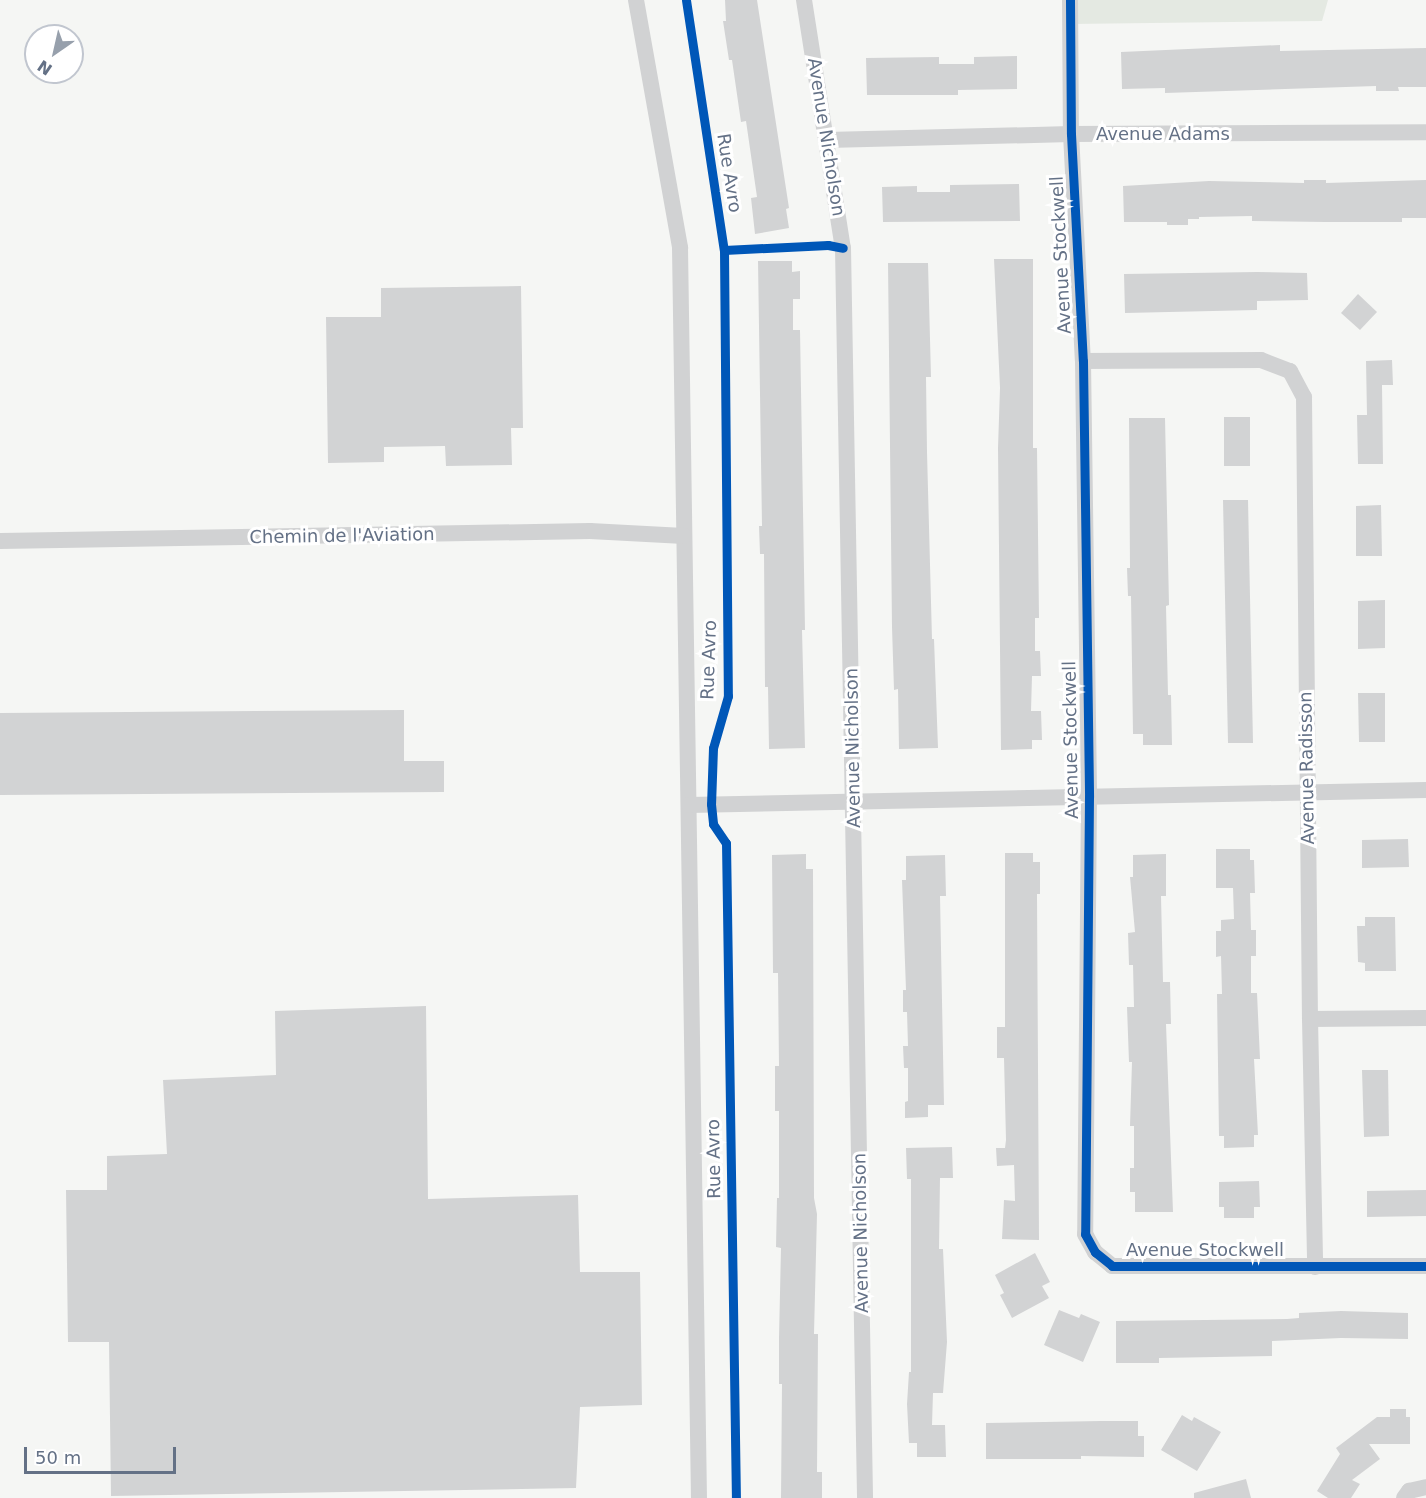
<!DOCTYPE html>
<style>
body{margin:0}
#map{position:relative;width:1426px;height:1498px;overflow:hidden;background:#f5f6f4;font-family:"DejaVu Sans",sans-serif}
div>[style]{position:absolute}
.green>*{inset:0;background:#e4e9e2}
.building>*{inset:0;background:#d2d3d4}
.minor>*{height:16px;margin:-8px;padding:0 8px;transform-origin:8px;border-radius:8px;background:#d1d2d3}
.cycleway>*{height:9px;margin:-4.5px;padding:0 4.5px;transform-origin:4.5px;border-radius:4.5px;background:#0057b8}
span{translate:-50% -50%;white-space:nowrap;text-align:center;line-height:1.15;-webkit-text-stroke:6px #fff;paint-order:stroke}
.street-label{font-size:18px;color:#647186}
.north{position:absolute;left:24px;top:24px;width:60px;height:60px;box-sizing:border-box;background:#fff;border:2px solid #c1c6cf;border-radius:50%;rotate:214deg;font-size:16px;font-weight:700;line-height:24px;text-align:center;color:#647186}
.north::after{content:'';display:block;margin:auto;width:21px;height:27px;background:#97a0ac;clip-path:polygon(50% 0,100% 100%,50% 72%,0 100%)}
.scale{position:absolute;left:24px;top:1447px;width:152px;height:27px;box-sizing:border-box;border:3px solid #647186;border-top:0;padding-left:8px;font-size:18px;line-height:21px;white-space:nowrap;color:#647186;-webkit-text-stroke:4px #fff;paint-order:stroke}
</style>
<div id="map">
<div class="green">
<i style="clip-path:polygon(1071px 0,1328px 0,1322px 21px,1071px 24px)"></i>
</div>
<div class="building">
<i style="clip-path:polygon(725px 0,757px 0,789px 208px,786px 209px,789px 228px,755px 234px,751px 198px,757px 197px,746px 121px,741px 122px,732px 60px,729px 60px,723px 21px,726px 21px)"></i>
<i style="clip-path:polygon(1280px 45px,1280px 51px,1426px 48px,1426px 87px,1398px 87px,1399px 91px,1376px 91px,1376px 86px,1165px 93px,1165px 88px,1122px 89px,1121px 52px)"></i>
<i style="clip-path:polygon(1017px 56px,1017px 89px,958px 90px,958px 95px,867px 95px,866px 58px,939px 57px,939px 64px,974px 64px,974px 57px)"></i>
<i style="clip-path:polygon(1304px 180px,1326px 180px,1326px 183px,1426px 180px,1426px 218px,1402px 218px,1402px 222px,1326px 222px,1252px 221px,1252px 216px,1199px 217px,1199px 219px,1188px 219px,1188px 225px,1167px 225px,1167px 222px,1124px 222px,1123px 186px,1209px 181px,1304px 183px)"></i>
<i style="clip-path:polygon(1019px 184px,1020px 221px,883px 222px,882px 187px,917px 186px,917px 192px,950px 192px,950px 185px)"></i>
<i style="clip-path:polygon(994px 259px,1033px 259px,1033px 448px,1037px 448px,1039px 618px,1035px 618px,1035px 651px,1040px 651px,1041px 676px,1032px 676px,1031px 711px,1041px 711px,1042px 740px,1032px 740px,1032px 749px,1001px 750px,998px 448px,1000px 388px)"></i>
<i style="clip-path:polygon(758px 261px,792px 261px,792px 272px,800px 271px,800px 299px,793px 299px,793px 330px,800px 330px,805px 630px,802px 630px,805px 748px,769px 749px,768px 687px,765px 687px,764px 554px,760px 554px,759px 526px,762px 526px)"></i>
<i style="clip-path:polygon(888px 263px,928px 263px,931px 377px,926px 377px,927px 452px,932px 639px,934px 639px,938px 748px,899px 749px,898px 689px,894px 690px,892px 627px)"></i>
<i style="clip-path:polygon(1257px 272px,1307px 273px,1308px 300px,1257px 301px,1257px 310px,1125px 313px,1124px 274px)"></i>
<i style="clip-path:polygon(521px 286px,523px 428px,511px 428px,512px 465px,446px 466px,445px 446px,384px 447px,384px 462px,328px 463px,326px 317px,381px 317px,381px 288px)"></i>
<i style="clip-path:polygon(1358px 294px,1377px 312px,1360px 330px,1341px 313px)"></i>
<i style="clip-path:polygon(1392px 360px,1393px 385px,1382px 385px,1383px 464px,1358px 464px,1357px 415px,1367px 415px,1366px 361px)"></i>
<i style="clip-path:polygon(1224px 417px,1250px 417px,1250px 466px,1224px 466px)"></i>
<i style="clip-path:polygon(1129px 418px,1165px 418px,1169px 605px,1166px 606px,1168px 695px,1171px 695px,1172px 745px,1143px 745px,1143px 734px,1133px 734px,1131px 596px,1128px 596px,1127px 568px,1130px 568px)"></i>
<i style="clip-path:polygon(1223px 500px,1248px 500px,1253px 743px,1228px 743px)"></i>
<i style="clip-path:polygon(1381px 505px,1382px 556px,1356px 556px,1356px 506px)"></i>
<i style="clip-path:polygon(1385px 600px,1385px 648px,1358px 649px,1358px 601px)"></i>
<i style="clip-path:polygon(1358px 693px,1385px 693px,1385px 742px,1359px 742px)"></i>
<i style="clip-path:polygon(404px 710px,404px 761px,444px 761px,444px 792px,0 795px,0 713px)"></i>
<i style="clip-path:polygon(1408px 839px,1409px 867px,1362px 868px,1362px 840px)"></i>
<i style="clip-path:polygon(1216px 849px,1250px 849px,1250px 860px,1254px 860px,1255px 893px,1250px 893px,1251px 930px,1256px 930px,1256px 956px,1251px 956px,1251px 993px,1257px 993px,1260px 1059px,1254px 1059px,1258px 1135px,1254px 1135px,1254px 1147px,1224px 1148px,1224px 1136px,1219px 1136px,1217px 994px,1222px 994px,1221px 956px,1216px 957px,1216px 931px,1221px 931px,1221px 920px,1234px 919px,1233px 888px,1216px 888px)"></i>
<i style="clip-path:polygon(1005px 853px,1033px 853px,1033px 862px,1040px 862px,1040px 894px,1037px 894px,1039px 1240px,1002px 1239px,1004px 1200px,1015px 1201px,1014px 1165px,997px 1166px,996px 1148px,1005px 1148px,1006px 1140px,1004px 1058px,997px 1058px,997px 1027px,1005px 1027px)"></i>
<i style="clip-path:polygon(806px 854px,806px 869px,813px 869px,814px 1198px,817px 1214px,814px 1334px,818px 1334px,817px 1472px,822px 1472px,822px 1498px,781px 1498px,782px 1384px,779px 1384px,779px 1338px,781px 1248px,776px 1247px,777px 1198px,779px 1198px,779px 1111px,775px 1111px,775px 1066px,779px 1066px,778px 973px,773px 973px,772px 855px)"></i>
<i style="clip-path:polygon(1166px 854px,1166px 896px,1161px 896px,1163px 982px,1170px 982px,1171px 1024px,1166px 1024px,1173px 1212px,1135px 1212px,1135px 1192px,1130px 1192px,1130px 1168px,1134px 1168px,1134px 1126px,1130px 1126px,1132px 1062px,1129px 1062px,1127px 1007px,1134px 1007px,1133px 965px,1129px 965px,1128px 933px,1135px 932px,1130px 877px,1133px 877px,1133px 855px)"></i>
<i style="clip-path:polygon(945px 855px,946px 896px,940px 896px,944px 1105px,928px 1105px,928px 1117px,905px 1118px,905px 1102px,908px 1101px,908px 1068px,904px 1068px,903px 1046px,908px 1046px,907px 1012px,903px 1012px,903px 990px,906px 990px,902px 880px,906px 880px,906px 856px)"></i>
<i style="clip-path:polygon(1365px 917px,1395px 917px,1396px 971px,1365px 971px,1365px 963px,1358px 962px,1357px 926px,1365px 926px)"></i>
<i style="clip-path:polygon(426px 1006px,428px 1199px,578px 1195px,580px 1272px,640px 1272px,642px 1405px,580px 1407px,576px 1488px,111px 1496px,109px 1342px,68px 1342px,66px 1190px,107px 1190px,107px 1156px,167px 1154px,163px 1080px,276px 1075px,275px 1011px)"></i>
<i style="clip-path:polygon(1362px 1070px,1388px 1070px,1389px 1136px,1364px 1137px)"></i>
<i style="clip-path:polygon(952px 1147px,953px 1178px,940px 1178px,939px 1249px,943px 1249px,947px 1342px,943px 1393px,933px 1393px,932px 1425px,945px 1425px,946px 1457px,917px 1457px,917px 1443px,909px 1443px,907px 1404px,909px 1372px,911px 1372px,911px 1179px,907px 1179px,906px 1148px)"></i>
<i style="clip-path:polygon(1259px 1181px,1260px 1207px,1254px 1207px,1254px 1218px,1224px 1218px,1224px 1207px,1219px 1207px,1219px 1182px)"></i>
<i style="clip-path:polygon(1426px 1190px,1426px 1216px,1367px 1217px,1367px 1191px)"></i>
<i style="clip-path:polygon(1035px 1253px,1050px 1282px,1042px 1286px,1049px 1298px,1012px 1318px,1000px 1295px,1004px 1293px,995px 1275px)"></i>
<i style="clip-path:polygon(1059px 1310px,1079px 1318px,1081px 1314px,1100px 1322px,1083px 1362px,1044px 1345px)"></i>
<i style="clip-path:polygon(1341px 1311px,1408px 1313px,1408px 1339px,1341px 1338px,1272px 1341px,1272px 1356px,1159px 1358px,1159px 1363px,1116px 1363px,1116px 1321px,1287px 1319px,1299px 1318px,1299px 1313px)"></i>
<i style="clip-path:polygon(1390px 1409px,1406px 1409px,1406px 1417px,1410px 1417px,1410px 1444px,1369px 1444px,1380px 1459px,1352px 1480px,1360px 1484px,1351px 1498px,1328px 1498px,1317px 1491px,1340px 1454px,1336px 1448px,1377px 1417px,1390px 1417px)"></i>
<i style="clip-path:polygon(1182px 1415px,1192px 1421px,1194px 1417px,1221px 1432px,1197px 1471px,1161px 1450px)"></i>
<i style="clip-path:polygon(1101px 1421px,1138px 1421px,1138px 1436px,1144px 1436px,1144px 1457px,1081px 1456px,1081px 1459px,986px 1459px,986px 1423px)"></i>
<i style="clip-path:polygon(1246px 1479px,1251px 1498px,1194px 1498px,1194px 1493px)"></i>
</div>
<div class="minor">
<i style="left:636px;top:0;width:252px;rotate:79.9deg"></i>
<i style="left:680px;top:248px;width:1250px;rotate:89.13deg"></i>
<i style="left:804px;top:0;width:251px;rotate:81.1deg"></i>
<i style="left:843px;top:248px;width:1250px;rotate:88.99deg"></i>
<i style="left:1070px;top:0;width:134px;rotate:89.6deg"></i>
<i style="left:1071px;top:134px;width:227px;rotate:87deg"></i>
<i style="left:1083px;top:361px;width:436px;rotate:89.2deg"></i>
<i style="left:1089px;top:797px;width:437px;rotate:90.5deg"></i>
<i style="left:1085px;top:1234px;width:21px;rotate:61deg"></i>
<i style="left:1095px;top:1252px;width:22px;rotate:39deg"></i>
<i style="left:1112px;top:1266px;width:314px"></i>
<i style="left:827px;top:140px;width:244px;rotate:-1.4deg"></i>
<i style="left:1071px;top:134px;width:355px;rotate:-0.3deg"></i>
<i style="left:1083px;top:361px;width:178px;rotate:-0.3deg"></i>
<i style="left:1261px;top:360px;width:31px;rotate:21deg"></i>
<i style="left:1290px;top:371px;width:30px;rotate:62deg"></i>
<i style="left:1304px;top:397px;width:622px;rotate:89.45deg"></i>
<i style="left:1310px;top:1019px;width:248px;rotate:88.8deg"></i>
<i style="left:0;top:541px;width:590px;rotate:-0.97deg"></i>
<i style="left:590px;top:531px;width:94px;rotate:3deg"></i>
<i style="left:689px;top:805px;width:737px;rotate:-1.17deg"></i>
<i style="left:1310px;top:1019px;width:116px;rotate:-0.5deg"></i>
<i style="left:1404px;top:1498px;width:9px;rotate:-54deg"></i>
<i style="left:1409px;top:1491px;width:17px;rotate:-13deg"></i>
</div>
<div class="cycleway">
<i style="left:686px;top:0;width:253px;rotate:81.4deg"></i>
<i style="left:724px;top:250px;width:446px;rotate:89.5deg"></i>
<i style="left:728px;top:696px;width:54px;rotate:106.1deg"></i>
<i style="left:713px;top:748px;width:56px;rotate:92deg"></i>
<i style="left:711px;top:804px;width:20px;rotate:84deg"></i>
<i style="left:713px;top:824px;width:23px;rotate:56deg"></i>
<i style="left:726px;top:843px;width:655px;rotate:89.13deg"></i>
<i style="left:1070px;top:0;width:134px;rotate:89.6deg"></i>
<i style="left:1071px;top:134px;width:227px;rotate:87deg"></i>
<i style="left:1083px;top:361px;width:436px;rotate:89.2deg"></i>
<i style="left:1089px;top:797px;width:437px;rotate:90.5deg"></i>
<i style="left:1085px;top:1234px;width:21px;rotate:61deg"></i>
<i style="left:1095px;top:1252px;width:22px;rotate:39deg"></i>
<i style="left:1112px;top:1266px;width:314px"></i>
<i style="left:724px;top:250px;width:104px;rotate:-2.8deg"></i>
<i style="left:828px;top:245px;width:15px;rotate:11deg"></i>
</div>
<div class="street-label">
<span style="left:1163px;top:134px">Avenue Adams</span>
<span style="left:826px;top:137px;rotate:81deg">Avenue Nicholson</span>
<span style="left:729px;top:173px;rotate:81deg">Rue Avro</span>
<span style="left:1061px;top:255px;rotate:-93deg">Avenue Stockwell</span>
<span style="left:342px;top:536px;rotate:-1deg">Chemin de l'Aviation</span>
<span style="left:709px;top:660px;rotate:-88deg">Rue Avro</span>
<span style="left:1071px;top:740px;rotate:-91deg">Avenue Stockwell</span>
<span style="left:853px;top:748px;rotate:-91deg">Avenue Nicholson</span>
<span style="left:1307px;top:768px;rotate:-91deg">Avenue Radisson</span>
<span style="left:714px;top:1159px;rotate:-91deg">Rue Avro</span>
<span style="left:861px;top:1233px;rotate:-91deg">Avenue Nicholson</span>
<span style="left:1205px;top:1250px">Avenue Stockwell</span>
</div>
<div class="north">N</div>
<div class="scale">50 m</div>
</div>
